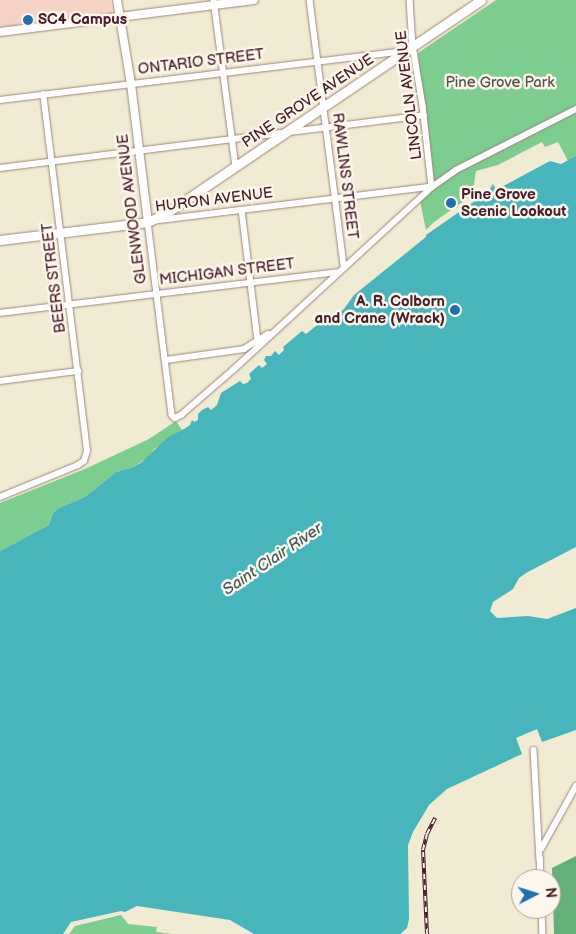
<!DOCTYPE html>
<style>
body{margin:0}
#map{position:relative;width:576px;height:934px;overflow:hidden;background:#f0ebd2;font-family:"Balsamiq Sans",sans-serif}
div>[style]{position:absolute}
.built>*{inset:0;background:#f6d2c4}
.green>*{inset:0;background:#7ccd8e}
.forest>*{inset:0;background:#65b079}
.water>*{inset:0;background:#46b5bc}
.pier>*{inset:0;background:#f0ebd2}
.roads{filter:drop-shadow(0 0 1px #9d857e) drop-shadow(0 0 1px #9d857e)}
.street>*{height:5.5px;margin:-2.75px;padding:0 2.75px;transform-origin:2.75px;border-radius:2.75px;background:#fff}
.secondary>*{height:8px;margin:-4px;padding:0 4px;transform-origin:4px;border-radius:4px;background:#fff}
.primary>*{height:9px;margin:-4.5px;padding:0 4.5px;transform-origin:4.5px;border-radius:4.5px;background:#fff}
.rail>*{height:4px;margin-top:-2px;transform-origin:0;background:repeating-linear-gradient(90deg,#fbf7ec 0 5.5px,#4a1f2b 0 11px);box-sizing:border-box;border-block:1px solid #4a1f2b}
.dots>*{width:14px;height:14px;translate:-50% -50%;box-sizing:border-box;border:2px solid #fbf7ec;border-radius:50%}
span{translate:-50% -50%;white-space:nowrap;text-align:center;line-height:1.15;-webkit-text-stroke:5px #fbf7ec;paint-order:stroke}
.poi-label{font-size:15px;color:#4a1f2b;font-weight:700}
.left{translate:0 -50%;text-align:left}
.right{translate:-100% -50%;text-align:right}
.street-label{font-size:15px;color:#4a1f2b}
.park-label{font-size:15px;color:#595349}
.water-label{font-size:16px;color:#485b65;font-style:italic}
.north{position:absolute;left:511px;top:869px;width:50px;height:50px;box-sizing:border-box;background:#fbf7ec;border:1px solid #b4a19f;border-radius:50%;rotate:85deg;font-size:14px;font-weight:700;line-height:20px;text-align:center;color:#4a1f2b}
.north::after{content:'';display:block;margin:auto;width:18px;height:22px;background:#1f6fb2;clip-path:polygon(50% 0,100% 100%,50% 72%,0 100%)}
</style>
<div id="map">
<div class="built">
<i style="clip-path:polygon(0 0,110px 0,112px 13px,0 27px)"></i>
</div>
<div class="green">
<i style="clip-path:polygon(496px 0,576px 0,576px 156px,568px 161px,558px 142px,545px 147px,542px 142px,498px 165px,476px 171px,472px 197px,426px 230px,420px 201px,434px 189px,418px 53px)"></i>
<i style="clip-path:polygon(176px 421px,182px 430px,169px 436px,161px 445px,154px 449px,149px 457px,131px 468px,116px 472px,85px 497px,59px 508px,53px 513px,49px 525px,0 551px,0 503px,85px 469px,149px 439px)"></i>
<i style="clip-path:polygon(121px 915px,128px 924px,157px 927px,156px 932px,173px 934px,69px 934px,75px 926px)"></i>
</div>
<div class="forest">
<i style="clip-path:polygon(576px 856px,576px 934px,554px 934px,552px 868px)"></i>
</div>
<div class="water">
<i style="clip-path:polygon(576px 156px,576px 547px,526px 573px,519px 578px,513px 589px,493px 602px,490px 611px,497px 618px,528px 616px,547px 619px,576px 608px,576px 730px,542px 742px,537px 729px,516px 738px,522px 754px,447px 789px,429px 805px,413px 832px,408px 845px,409px 919px,407px 928px,400px 934px,254px 934px,230px 920px,137px 906px,125px 912px,121px 911px,71px 922px,63px 934px,0 934px,0 551px,49px 525px,53px 513px,59px 508px,85px 497px,116px 472px,131px 468px,142px 462px,169px 436px,184px 429px,190px 425px,192px 420px,194px 422px,198px 420px,198px 414px,202px 410px,208px 407px,211px 410px,217px 405px,221px 393px,240px 381px,243px 384px,247px 383px,251px 379px,249px 374px,259px 365px,262px 368px,267px 364px,264px 360px,266px 356px,271px 356px,275px 351px,279px 355px,284px 350px,283px 347px,302px 331px,306px 334px,327px 317px,329px 320px,344px 309px,354px 295px,426px 237px,426px 230px,435px 223px,493px 184px,496px 190px,550px 161px,561px 164px)"></i>
</div>
<div class="pier">
<i style="clip-path:polygon(493px 184px,488px 192px,426px 235px,426px 230px,434px 222px,475px 193px)"></i>
</div>
<div class="roads">
<div class="street">
<i style="left:214px;top:0;width:167px;rotate:82.5deg"></i>
<i style="left:310px;top:0;width:268px;rotate:82.7deg"></i>
<i style="left:410px;top:0;width:46px;rotate:86.3deg"></i>
<i style="left:413px;top:46px;width:61px;rotate:80.5deg"></i>
<i style="left:423px;top:106px;width:81px;rotate:83.7deg"></i>
<i style="left:0;top:100px;width:408px;rotate:-6.9deg"></i>
<i style="left:0;top:168px;width:427px;rotate:-7.1deg"></i>
<i style="left:432px;top:187px;width:286px;rotate:173deg"></i>
<i style="left:148px;top:222px;width:194px;rotate:82.9deg"></i>
<i style="left:172px;top:415px;width:4px;rotate:45deg"></i>
<i style="left:175px;top:418px;width:7px;rotate:-27deg"></i>
<i style="left:181px;top:415px;width:69px;rotate:-40.9deg"></i>
<i style="left:233px;top:370px;width:270px;rotate:-42.6deg"></i>
<i style="left:432px;top:187px;width:29px;rotate:-35deg"></i>
<i style="left:456px;top:170px;width:135px;rotate:-26.9deg"></i>
<i style="left:242px;top:210px;width:131px;rotate:83deg"></i>
<i style="left:0;top:313px;width:339px;rotate:-6.9deg"></i>
<i style="left:166px;top:360px;width:79px;rotate:-8deg"></i>
<i style="left:244px;top:349px;width:28px;rotate:-32deg"></i>
<i style="left:0;top:381px;width:79px;rotate:-7.3deg"></i>
<i style="left:0;top:497px;width:84px;rotate:-22.3deg"></i>
<i style="left:78px;top:465px;width:7px;rotate:-34deg"></i>
<i style="left:84px;top:461px;width:10px;rotate:-73deg"></i>
<i style="left:87px;top:451px;width:359px;rotate:-97deg"></i>
<i style="left:534px;top:750px;width:110px;rotate:86.9deg"></i>
<i style="left:541px;top:849px;width:72px;rotate:-60.9deg"></i>
<i style="left:540px;top:879px;width:20px;rotate:-90deg"></i>
<i style="left:542px;top:909px;width:25px;rotate:88deg"></i>
</div>
<div class="secondary">
<i style="left:117px;top:0;width:85px;rotate:80.5deg"></i>
<i style="left:131px;top:84px;width:139px;rotate:83deg"></i>
<i style="left:0;top:32px;width:256px;rotate:-7.2deg"></i>
</div>
<div class="primary">
<i style="left:0;top:240px;width:149px;rotate:-6.9deg"></i>
<i style="left:148px;top:222px;width:22px;rotate:-27deg"></i>
<i style="left:168px;top:212px;width:378px;rotate:-34.1deg"></i>
</div>
</div>
<div class="rail">
<i style="left:427px;top:934px;width:84px;rotate:-92.7deg"></i>
<i style="left:423px;top:850px;width:16px;rotate:-76deg"></i>
<i style="left:427px;top:834px;width:18px;rotate:-63deg"></i>
</div>
<div class="dots">
<i style="left:28px;top:20px;background:#1f6fb2"></i>
<i style="left:451px;top:203px;background:#1f6fb2"></i>
<i style="left:455px;top:310px;background:#1f6fb2"></i>
</div>
<div class="poi-label">
<span class="left" style="left:38px;top:20px">SC4 Campus</span>
<span class="left" style="left:461px;top:203px">Pine Grove<br>Scenic Lookout</span>
<span class="right" style="left:445px;top:310px">A. R. Colborn<br>and Crane (Wrack)</span>
</div>
<div class="street-label">
<span style="left:201px;top:62px;rotate:-7deg">ONTARIO STREET</span>
<span style="left:409px;top:95px;rotate:-97deg">LINCOLN AVENUE</span>
<span style="left:308px;top:101px;rotate:-34deg">PINE GROVE AVENUE</span>
<span style="left:345px;top:176px;rotate:83deg">RAWLINS STREET</span>
<span style="left:214px;top:200px;rotate:-7deg">HURON AVENUE</span>
<span style="left:132px;top:209px;rotate:-97deg">GLENWOOD AVENUE</span>
<span style="left:227px;top:272px;rotate:-7deg">MICHIGAN STREET</span>
<span style="left:54px;top:278px;rotate:-97deg">BEERS STREET</span>
</div>
<div class="park-label">
<span style="left:500px;top:83px">Pine Grove Park</span>
</div>
<div class="water-label">
<span style="left:273px;top:560px;rotate:-34deg">Saint Clair River</span>
</div>
<div class="north">N</div>
</div>
